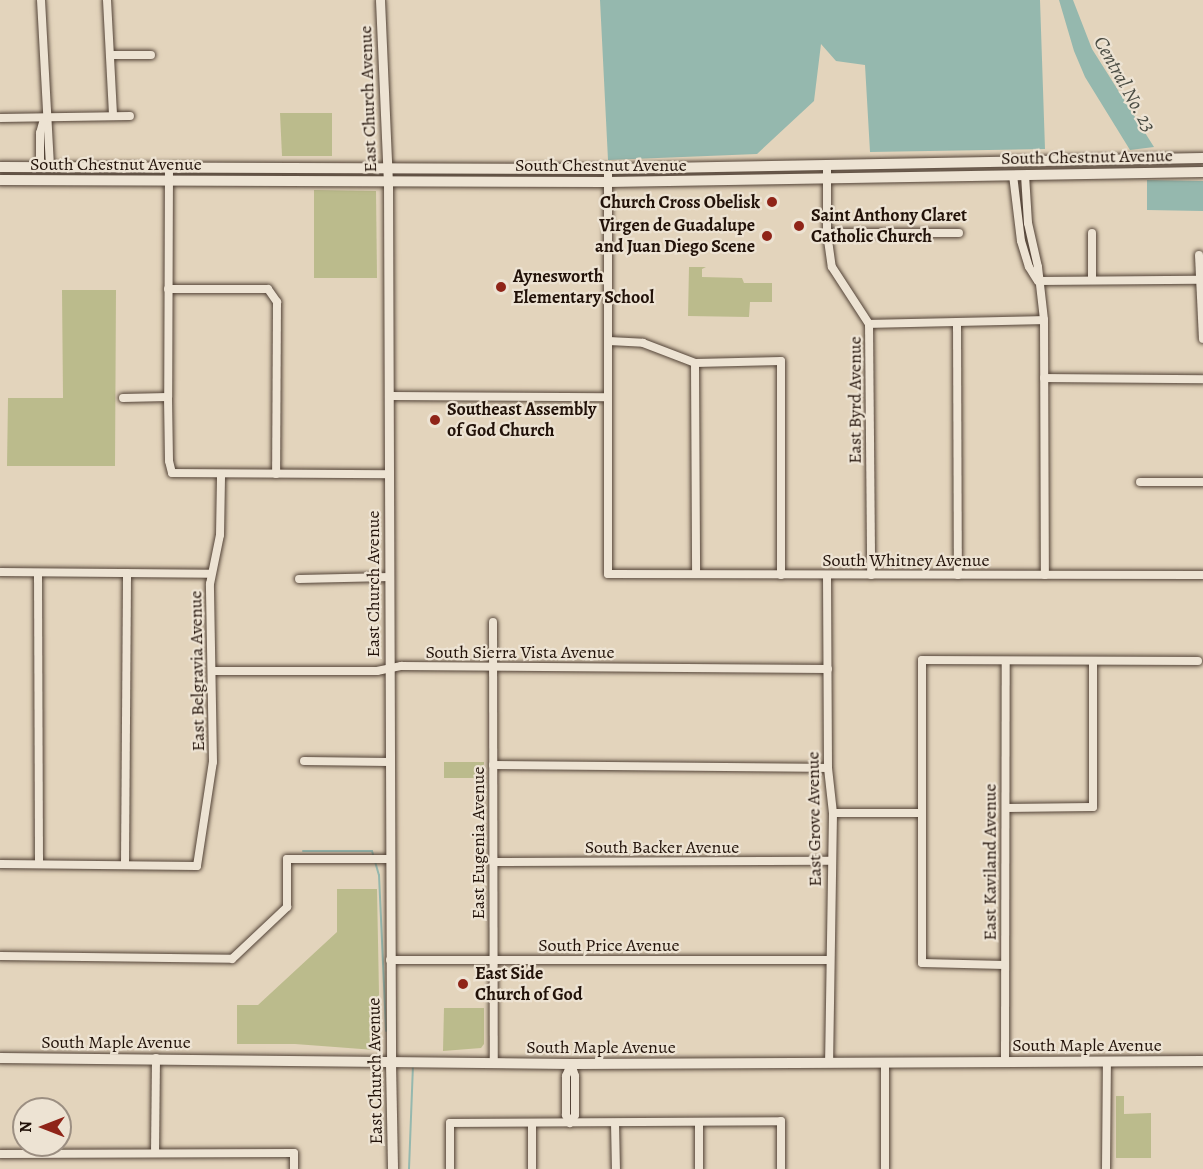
<!DOCTYPE html>
<style>
body{margin:0}
#map{position:relative;width:1203px;height:1169px;overflow:hidden;background:#e3d4bc;font-family:Alegreya,serif}
div>[style]{position:absolute}
.green>*{inset:0;background:#bbbb8c}
.water>*{inset:0;background:#95b8ae}
.stream>*{height:2px;margin:-1px;padding:0 1px;transform-origin:1px;border-radius:1px;background:#95b8ae}
.roads{filter:drop-shadow(0 0 2px #524236) drop-shadow(0 0 2px #524236)}
.minor>*{height:8px;margin:-4px;padding:0 4px;transform-origin:4px;border-radius:4px;background:#ede3d3}
.tertiary>*{height:9px;margin:-4.5px;padding:0 4.5px;transform-origin:4.5px;border-radius:4.5px;background:#ede3d3}
.secondary>*{height:10px;margin:-5px;padding:0 5px;transform-origin:5px;border-radius:5px;background:#ede3d3}
.dots>*{width:16px;height:16px;translate:-50% -50%;box-sizing:border-box;border:3px solid #ede3d3;border-radius:50%}
span{translate:-50% -50%;white-space:nowrap;text-align:center;line-height:1.15;-webkit-text-stroke:4.5px #ede3d3;paint-order:stroke}
.street-label{font-size:18px;color:#221209}
.poi-label{font-size:18px;color:#221209;font-weight:700}
.right{translate:-100% -50%;text-align:right}
.left{translate:0 -50%;text-align:left}
.water-label{font-size:20px;color:#4a4c43;font-style:italic}
.north{position:absolute;left:12px;top:1097px;width:60px;height:60px;box-sizing:border-box;background:#ede3d3;border:2px solid #9c8f82;border-radius:50%;rotate:270deg;font-size:16px;font-weight:700;line-height:24px;text-align:center;color:#221209}
.north::after{content:'';display:block;margin:auto;width:21px;height:27px;background:#8f2418;clip-path:polygon(50% 0,100% 100%,50% 72%,0 100%)}
</style>
<div id="map">
<div class="green">
<i style="clip-path:polygon(280px 113px,332px 113px,332px 156px,282px 156px)"></i>
<i style="clip-path:polygon(314px 190px,376px 191px,377px 278px,314px 278px)"></i>
<i style="clip-path:polygon(689px 267px,706px 267px,702px 269px,702px 277px,742px 278px,744px 283px,772px 283px,772px 302px,750px 302px,749px 317px,688px 316px)"></i>
<i style="clip-path:polygon(62px 290px,116px 290px,115px 466px,7px 466px,8px 398px,63px 398px)"></i>
<i style="clip-path:polygon(444px 762px,484px 762px,484px 778px,444px 778px)"></i>
<i style="clip-path:polygon(337px 889px,377px 889px,380px 1045px,375px 1050px,295px 1044px,237px 1044px,237px 1005px,258px 1005px,337px 932px)"></i>
<i style="clip-path:polygon(444px 1008px,484px 1008px,484px 1044px,481px 1048px,443px 1051px)"></i>
<i style="clip-path:polygon(1116px 1096px,1124px 1096px,1124px 1114px,1151px 1113px,1151px 1158px,1116px 1158px)"></i>
</div>
<div class="water">
<i style="clip-path:polygon(600px 0,1040px 0,1045px 149px,870px 152px,865px 65px,836px 61px,821px 44px,814px 101px,757px 154px,608px 160px)"></i>
<i style="clip-path:polygon(1059px 0,1073px 0,1092px 49px,1154px 147px,1130px 150px,1085px 77px,1074px 51px)"></i>
<i style="clip-path:polygon(1147px 180px,1203px 181px,1203px 211px,1147px 210px)"></i>
</div>
<div class="stream">
<i style="left:303px;top:851px;width:69px"></i>
<i style="left:372px;top:851px;width:25px;rotate:74deg"></i>
<i style="left:379px;top:875px;width:156px;rotate:87.4deg"></i>
<i style="left:409px;top:1169px;width:102px;rotate:-87.8deg"></i>
</div>
<div class="roads">
<div class="minor">
<i style="left:41px;top:0;width:167px;rotate:86.9deg"></i>
<i style="left:107px;top:0;width:115px;rotate:87deg"></i>
<i style="left:110px;top:55px;width:41px"></i>
<i style="left:0;top:118px;width:130px;rotate:-0.9deg"></i>
<i style="left:827px;top:165px;width:68px;rotate:90deg"></i>
<i style="left:827px;top:233px;width:34px;rotate:82deg"></i>
<i style="left:832px;top:267px;width:68px;rotate:57deg"></i>
<i style="left:869px;top:324px;width:251px;rotate:89.5deg"></i>
<i style="left:40px;top:167px;width:34px;rotate:-90deg"></i>
<i style="left:40px;top:133px;width:15px;rotate:-74deg"></i>
<i style="left:169px;top:167px;width:230px;rotate:90.2deg"></i>
<i style="left:168px;top:397px;width:64px;rotate:89.1deg"></i>
<i style="left:169px;top:461px;width:12px;rotate:76deg"></i>
<i style="left:172px;top:473px;width:217px;rotate:0.3deg"></i>
<i style="left:608px;top:169px;width:405px;rotate:90deg"></i>
<i style="left:608px;top:574px;width:595px;rotate:0.1deg"></i>
<i style="left:1013px;top:175px;width:66px;rotate:83.1deg"></i>
<i style="left:1021px;top:241px;width:27px;rotate:73deg"></i>
<i style="left:1029px;top:267px;width:15px;rotate:58deg"></i>
<i style="left:1025px;top:175px;width:48px;rotate:86.4deg"></i>
<i style="left:1028px;top:223px;width:45px;rotate:77.2deg"></i>
<i style="left:1038px;top:267px;width:53px;rotate:83.5deg"></i>
<i style="left:1044px;top:320px;width:255px;rotate:89.8deg"></i>
<i style="left:827px;top:233px;width:132px"></i>
<i style="left:1199px;top:255px;width:84px;rotate:87.3deg"></i>
<i style="left:1092px;top:280px;width:47px;rotate:-90deg"></i>
<i style="left:1038px;top:281px;width:162px;rotate:-0.4deg"></i>
<i style="left:168px;top:289px;width:100px"></i>
<i style="left:268px;top:289px;width:16px;rotate:55deg"></i>
<i style="left:277px;top:302px;width:172px;rotate:90.3deg"></i>
<i style="left:957px;top:322px;width:253px;rotate:89.8deg"></i>
<i style="left:869px;top:324px;width:175px;rotate:-1.3deg"></i>
<i style="left:609px;top:341px;width:34px;rotate:3deg"></i>
<i style="left:643px;top:343px;width:56px;rotate:21deg"></i>
<i style="left:695px;top:363px;width:86px;rotate:-1.3deg"></i>
<i style="left:781px;top:361px;width:214px;rotate:90deg"></i>
<i style="left:695px;top:363px;width:211px;rotate:89.7deg"></i>
<i style="left:1044px;top:378px;width:159px;rotate:0.4deg"></i>
<i style="left:389px;top:396px;width:219px;rotate:0.3deg"></i>
<i style="left:123px;top:398px;width:45px;rotate:-1.3deg"></i>
<i style="left:1140px;top:482px;width:63px"></i>
<i style="left:0;top:572px;width:211px;rotate:0.5deg"></i>
<i style="left:38px;top:573px;width:291px;rotate:89.8deg"></i>
<i style="left:827px;top:575px;width:193px;rotate:89.7deg"></i>
<i style="left:828px;top:768px;width:45px;rotate:83.7deg"></i>
<i style="left:833px;top:813px;width:250px;rotate:90.9deg"></i>
<i style="left:299px;top:579px;width:91px;rotate:-1.3deg"></i>
<i style="left:493px;top:622px;width:441px;rotate:89.9deg"></i>
<i style="left:212px;top:671px;width:165px"></i>
<i style="left:377px;top:671px;width:25px;rotate:-12deg"></i>
<i style="left:401px;top:666px;width:427px;rotate:0.4deg"></i>
<i style="left:304px;top:761px;width:85px;rotate:0.7deg"></i>
<i style="left:493px;top:765px;width:335px;rotate:0.5deg"></i>
<i style="left:1006px;top:808px;width:87px;rotate:-0.7deg"></i>
<i style="left:1093px;top:807px;width:146px;rotate:-90deg"></i>
<i style="left:833px;top:813px;width:88px"></i>
<i style="left:493px;top:862px;width:337px;rotate:-0.2deg"></i>
<i style="left:0;top:864px;width:197px;rotate:0.6deg"></i>
<i style="left:197px;top:866px;width:105px;rotate:-81.3deg"></i>
<i style="left:213px;top:762px;width:178px;rotate:-91deg"></i>
<i style="left:210px;top:584px;width:50px;rotate:-78.5deg"></i>
<i style="left:220px;top:535px;width:60px;rotate:-89deg"></i>
<i style="left:125px;top:864px;width:291px;rotate:-89.6deg"></i>
<i style="left:0;top:956px;width:232px;rotate:0.7deg"></i>
<i style="left:232px;top:959px;width:76px;rotate:-43.4deg"></i>
<i style="left:287px;top:907px;width:48px;rotate:-90deg"></i>
<i style="left:287px;top:859px;width:102px"></i>
<i style="left:390px;top:960px;width:438px"></i>
<i style="left:1005px;top:965px;width:83px;rotate:-178.6deg"></i>
<i style="left:922px;top:963px;width:303px;rotate:-90deg"></i>
<i style="left:922px;top:660px;width:276px;rotate:0.2deg"></i>
<i style="left:1005px;top:1062px;width:399px;rotate:-89.9deg"></i>
<i style="left:885px;top:1063px;width:106px;rotate:90deg"></i>
<i style="left:699px;top:1122px;width:47px;rotate:90deg"></i>
<i style="left:570px;top:1123px;width:9px;rotate:-58deg"></i>
<i style="left:575px;top:1115px;width:39px;rotate:-90deg"></i>
<i style="left:575px;top:1076px;width:13px;rotate:-108deg"></i>
<i style="left:570px;top:1123px;width:9px;rotate:-117deg"></i>
<i style="left:566px;top:1115px;width:39px;rotate:-90deg"></i>
<i style="left:566px;top:1076px;width:13px;rotate:-67deg"></i>
<i style="left:615px;top:1123px;width:46px;rotate:88.8deg"></i>
<i style="left:155px;top:1153px;width:95px;rotate:-89.4deg"></i>
<i style="left:0;top:1154px;width:294px;rotate:-0.2deg"></i>
<i style="left:294px;top:1153px;width:16px;rotate:90deg"></i>
<i style="left:450px;top:1169px;width:46px;rotate:-90deg"></i>
<i style="left:450px;top:1123px;width:331px;rotate:-0.3deg"></i>
<i style="left:781px;top:1121px;width:48px;rotate:90deg"></i>
<i style="left:532px;top:1169px;width:45px;rotate:-90deg"></i>
<i style="left:1106px;top:1169px;width:107px;rotate:-89.5deg"></i>
</div>
<div class="tertiary">
<i style="left:380px;top:0;width:182px;rotate:87.5deg"></i>
<i style="left:388px;top:182px;width:881px;rotate:89.8deg"></i>
</div>
<div class="secondary">
<i style="left:0;top:167px;width:608px;rotate:0.19deg"></i>
<i style="left:608px;top:169px;width:595px;rotate:-1.06deg"></i>
<i style="left:0;top:180px;width:608px;rotate:0.19deg"></i>
<i style="left:608px;top:182px;width:595px;rotate:-0.96deg"></i>
<i style="left:0;top:1058px;width:571px;rotate:0.6deg"></i>
<i style="left:571px;top:1064px;width:632px;rotate:-0.27deg"></i>
<i style="left:391px;top:1063px;width:106px;rotate:88.9deg"></i>
</div>
</div>
<div class="dots">
<i style="left:772px;top:202px;background:#8f2418"></i>
<i style="left:799px;top:226px;background:#8f2418"></i>
<i style="left:767px;top:236px;background:#8f2418"></i>
<i style="left:501px;top:287px;background:#8f2418"></i>
<i style="left:435px;top:420px;background:#8f2418"></i>
<i style="left:463px;top:984px;background:#8f2418"></i>
</div>
<div class="street-label">
<span style="left:368px;top:99px;rotate:-92deg">East Church Avenue</span>
<span style="left:1087px;top:157px;rotate:-1deg">South Chestnut Avenue</span>
<span style="left:116px;top:164px">South Chestnut Avenue</span>
<span style="left:601px;top:165px">South Chestnut Avenue</span>
<span style="left:855px;top:400px;rotate:-90deg">East Byrd Avenue</span>
<span style="left:906px;top:560px">South Whitney Avenue</span>
<span style="left:373px;top:584px;rotate:-90deg">East Church Avenue</span>
<span style="left:520px;top:652px">South Sierra Vista Avenue</span>
<span style="left:197px;top:671px;rotate:-91deg">East Belgravia Avenue</span>
<span style="left:814px;top:819px;rotate:-91deg">East Grove Avenue</span>
<span style="left:478px;top:843px;rotate:-90deg">East Eugenia Avenue</span>
<span style="left:662px;top:847px">South Backer Avenue</span>
<span style="left:990px;top:862px;rotate:-90deg">East Kaviland Avenue</span>
<span style="left:609px;top:945px">South Price Avenue</span>
<span style="left:116px;top:1042px">South Maple Avenue</span>
<span style="left:1087px;top:1045px">South Maple Avenue</span>
<span style="left:601px;top:1047px">South Maple Avenue</span>
<span style="left:375px;top:1071px;rotate:-91deg">East Church Avenue</span>
</div>
<div class="poi-label">
<span class="right" style="left:760px;top:202px">Church Cross Obelisk</span>
<span class="left" style="left:811px;top:226px">Saint Anthony Claret<br>Catholic Church</span>
<span class="right" style="left:755px;top:236px">Virgen de Guadalupe<br>and Juan Diego Scene</span>
<span class="left" style="left:513px;top:287px">Aynesworth<br>Elementary School</span>
<span class="left" style="left:447px;top:420px">Southeast Assembly<br>of God Church</span>
<span class="left" style="left:475px;top:984px">East Side<br>Church of God</span>
</div>
<div class="water-label">
<span style="left:1125px;top:84px;rotate:61deg">Central No. 23</span>
</div>
<div class="north">N</div>
</div>
